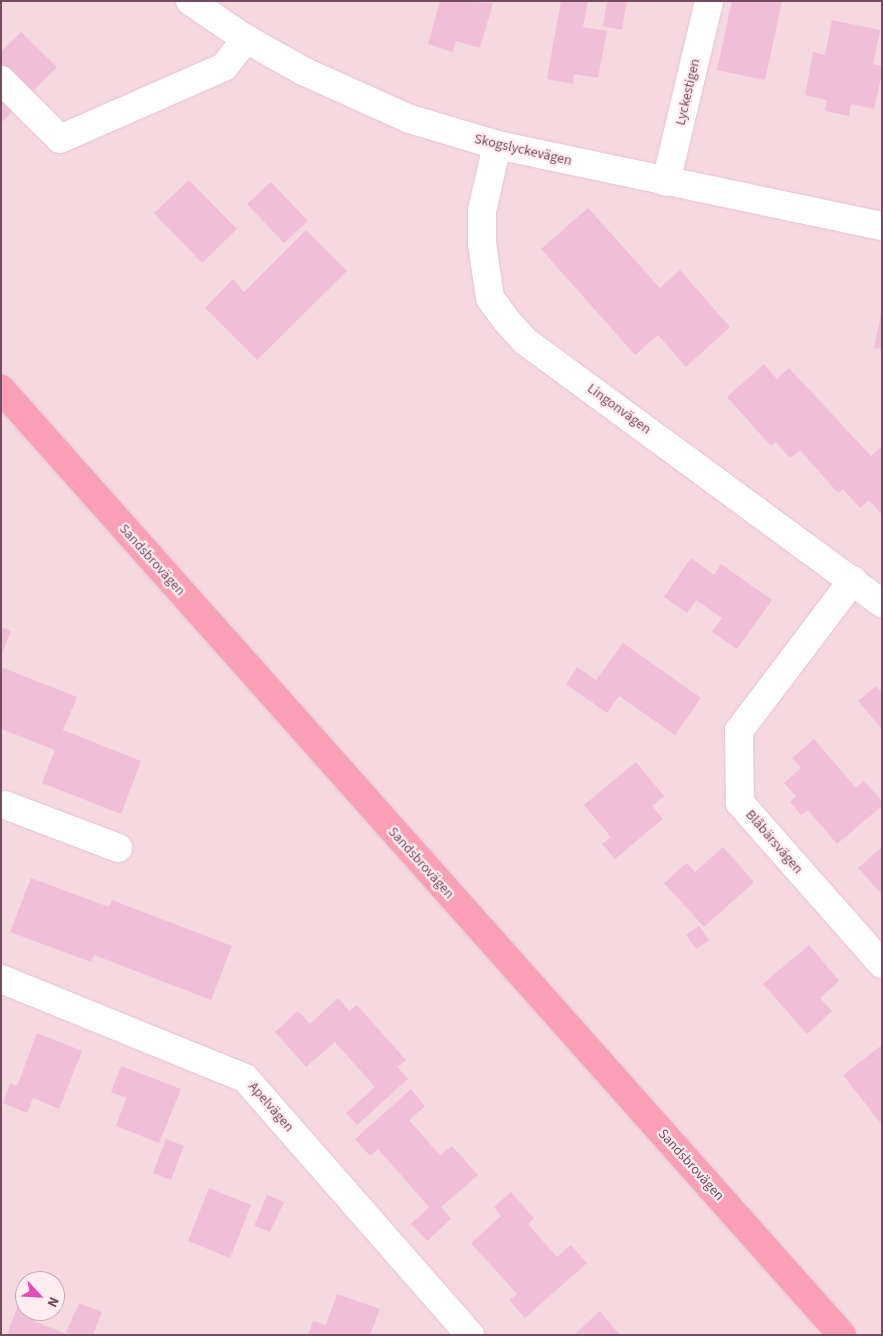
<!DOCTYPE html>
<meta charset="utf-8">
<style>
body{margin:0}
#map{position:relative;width:883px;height:1336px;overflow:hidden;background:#fce6ec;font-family:"Source Sans 3",sans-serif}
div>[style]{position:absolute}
.residential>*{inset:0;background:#f6d8e1}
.building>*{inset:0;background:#f1bed7}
.roads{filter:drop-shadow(0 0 1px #e3c4d1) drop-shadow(0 0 1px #e3c4d1)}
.minor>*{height:28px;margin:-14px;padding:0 14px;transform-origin:14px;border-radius:14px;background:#fff}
.major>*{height:28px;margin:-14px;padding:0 14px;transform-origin:14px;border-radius:14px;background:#f9a0b7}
span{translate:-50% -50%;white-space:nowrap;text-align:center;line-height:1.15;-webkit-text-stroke:4.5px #ffedf2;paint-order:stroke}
.street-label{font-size:14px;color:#754b61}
.frame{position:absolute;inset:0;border:2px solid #754b61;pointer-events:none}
.north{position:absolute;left:15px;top:1271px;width:50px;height:50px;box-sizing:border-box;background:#ffedf2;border:1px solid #c8acb8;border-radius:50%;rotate:115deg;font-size:14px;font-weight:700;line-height:20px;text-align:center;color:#754b61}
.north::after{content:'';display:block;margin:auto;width:18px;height:22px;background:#e44eb1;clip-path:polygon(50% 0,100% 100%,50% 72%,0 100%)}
</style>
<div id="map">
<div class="residential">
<i style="clip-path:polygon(evenodd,1px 1px,882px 1px,882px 1335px,1px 1335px,1px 1px,25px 1281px,55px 1281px,55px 1311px,25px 1311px,25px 1281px)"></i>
</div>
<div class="building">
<i style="clip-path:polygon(440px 1px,493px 3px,480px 48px,456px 41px,453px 52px,428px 44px)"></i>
<i style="clip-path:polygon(561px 1px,588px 1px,583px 27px,607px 31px,598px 78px,574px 74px,573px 84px,547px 79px)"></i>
<i style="clip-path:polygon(607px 1px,627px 1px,622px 30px,603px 26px)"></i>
<i style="clip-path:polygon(732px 1px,782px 1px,765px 80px,717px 70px)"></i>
<i style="clip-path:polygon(832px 20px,880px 30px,873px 64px,882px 66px,882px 74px,874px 109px,851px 104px,849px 116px,825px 111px,827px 100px,805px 95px,813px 52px,825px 55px)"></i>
<i style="clip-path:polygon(21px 32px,57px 67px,1px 123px,1px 52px)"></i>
<i style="clip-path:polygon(189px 180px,237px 229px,202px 263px,154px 213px)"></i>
<i style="clip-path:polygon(271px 182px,308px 221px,284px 243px,247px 204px)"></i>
<i style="clip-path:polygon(588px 208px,660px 288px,680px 270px,730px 327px,686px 367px,658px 335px,635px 355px,541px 249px)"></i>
<i style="clip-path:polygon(306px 230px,347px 271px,257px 360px,205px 308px,233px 279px,244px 292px)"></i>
<i style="clip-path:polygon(881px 313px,882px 313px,882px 349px,874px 348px)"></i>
<i style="clip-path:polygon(764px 364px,777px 379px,789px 368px,871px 456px,882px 446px,882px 515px,869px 500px,860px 508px,843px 489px,838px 493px,800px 450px,790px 458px,776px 442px,771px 446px,727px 397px)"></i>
<i style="clip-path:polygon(691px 558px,714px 575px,721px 564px,772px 600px,737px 649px,712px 632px,722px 618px,696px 600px,687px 613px,664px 597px)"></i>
<i style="clip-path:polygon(1px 627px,11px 631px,1px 656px)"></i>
<i style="clip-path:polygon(623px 643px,701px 698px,675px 735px,619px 696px,607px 713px,566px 684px,577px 667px,596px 680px)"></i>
<i style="clip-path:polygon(1px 667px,77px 697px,63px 730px,141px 761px,121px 814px,42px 783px,55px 750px,1px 729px)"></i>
<i style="clip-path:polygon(876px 686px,882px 693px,882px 729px,858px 701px)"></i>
<i style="clip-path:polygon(814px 739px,856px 788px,864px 781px,882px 801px,882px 806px,837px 844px,808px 810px,801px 815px,790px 802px,796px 796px,784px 783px,801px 768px,792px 758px)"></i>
<i style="clip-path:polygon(636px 762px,664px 796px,652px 806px,663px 819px,615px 859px,602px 844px,611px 837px,584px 805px)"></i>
<i style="clip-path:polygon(723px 847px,754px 882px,704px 927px,664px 883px,687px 863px,695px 872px)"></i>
<i style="clip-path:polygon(882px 847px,882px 894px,858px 868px)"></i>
<i style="clip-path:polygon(31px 878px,109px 907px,112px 900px,232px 946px,211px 1000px,94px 955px,91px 962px,10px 932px)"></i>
<i style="clip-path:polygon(699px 926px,709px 940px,696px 949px,686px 935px)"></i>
<i style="clip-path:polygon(809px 945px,839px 981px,820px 998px,832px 1011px,807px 1034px,763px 984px)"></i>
<i style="clip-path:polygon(338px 998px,349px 1011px,357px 1005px,406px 1060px,397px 1067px,408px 1079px,357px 1125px,346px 1113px,375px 1087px,335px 1042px,306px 1067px,275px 1032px,298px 1011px,310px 1024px)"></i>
<i style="clip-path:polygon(37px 1033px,82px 1051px,59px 1109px,33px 1098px,27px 1113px,3px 1103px,10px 1083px,17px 1086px)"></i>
<i style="clip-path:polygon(882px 1045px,882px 1125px,843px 1075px)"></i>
<i style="clip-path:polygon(121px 1066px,181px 1089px,159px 1143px,116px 1126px,126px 1098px,111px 1092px)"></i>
<i style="clip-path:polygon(411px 1089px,425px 1106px,409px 1120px,440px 1155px,452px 1146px,478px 1175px,441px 1207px,451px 1219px,427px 1241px,411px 1224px,429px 1207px,378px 1149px,370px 1156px,355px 1139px)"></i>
<i style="clip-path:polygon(166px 1139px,184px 1146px,171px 1180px,153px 1173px)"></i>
<i style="clip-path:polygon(209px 1188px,251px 1205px,230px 1258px,188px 1241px)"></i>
<i style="clip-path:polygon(511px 1192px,534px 1218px,528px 1224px,557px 1257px,571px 1245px,587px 1263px,525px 1318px,509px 1300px,517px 1294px,471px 1243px,501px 1216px,494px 1207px)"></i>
<i style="clip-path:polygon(267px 1195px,284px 1202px,270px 1232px,254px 1226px)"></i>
<i style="clip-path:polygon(337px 1294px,380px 1309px,370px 1335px,308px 1335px,313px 1321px,326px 1325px)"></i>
<i style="clip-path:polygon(21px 1297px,25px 1299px,25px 1311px,38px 1311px,34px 1321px,69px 1335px,7px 1335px)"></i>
<i style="clip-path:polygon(79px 1303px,102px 1312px,93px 1335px,66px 1333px)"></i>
<i style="clip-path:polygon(600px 1311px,620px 1335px,574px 1335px)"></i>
</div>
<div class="roads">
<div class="minor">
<i style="left:190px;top:1px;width:68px;rotate:34.2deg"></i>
<i style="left:246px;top:39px;width:65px;rotate:29.3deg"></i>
<i style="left:303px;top:71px;width:117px;rotate:24.2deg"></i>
<i style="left:410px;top:119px;width:91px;rotate:16.6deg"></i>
<i style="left:497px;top:145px;width:393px;rotate:11.9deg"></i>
<i style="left:1px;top:80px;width:83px;rotate:45deg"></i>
<i style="left:60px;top:139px;width:179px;rotate:-23.7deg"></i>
<i style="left:224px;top:67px;width:36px;rotate:-52deg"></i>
<i style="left:497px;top:145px;width:68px;rotate:102.8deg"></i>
<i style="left:482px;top:211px;width:32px;rotate:90deg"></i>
<i style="left:482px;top:243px;width:56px;rotate:81.7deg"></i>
<i style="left:490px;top:298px;width:27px;rotate:54deg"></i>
<i style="left:506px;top:320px;width:28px;rotate:48deg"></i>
<i style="left:525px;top:341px;width:443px;rotate:36.3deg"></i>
<i style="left:666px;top:182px;width:186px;rotate:-76.6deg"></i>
<i style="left:853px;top:580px;width:189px;rotate:127.1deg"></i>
<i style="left:739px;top:731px;width:72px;rotate:89.2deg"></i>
<i style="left:740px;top:803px;width:215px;rotate:48.6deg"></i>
<i style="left:5px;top:805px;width:121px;rotate:20.8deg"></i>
<i style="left:1px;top:979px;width:263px;rotate:22.1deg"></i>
<i style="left:245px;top:1078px;width:342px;rotate:48.8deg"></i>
</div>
<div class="major">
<i style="left:1px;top:389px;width:1266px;rotate:48.36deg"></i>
</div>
</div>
<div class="street-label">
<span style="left:688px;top:92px;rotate:-77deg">Lyckestigen</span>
<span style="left:523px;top:150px;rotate:13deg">Skogslyckevägen</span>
<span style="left:619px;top:409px;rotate:36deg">Lingonvägen</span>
<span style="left:152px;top:560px;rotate:48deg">Sandsbrovägen</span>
<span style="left:774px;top:842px;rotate:49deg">Blåbärsvägen</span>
<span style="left:421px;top:863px;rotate:48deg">Sandsbrovägen</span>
<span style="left:271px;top:1107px;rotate:49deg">Apelvägen</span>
<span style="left:691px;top:1165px;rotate:48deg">Sandsbrovägen</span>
</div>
<div class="frame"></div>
<div class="north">N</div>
</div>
